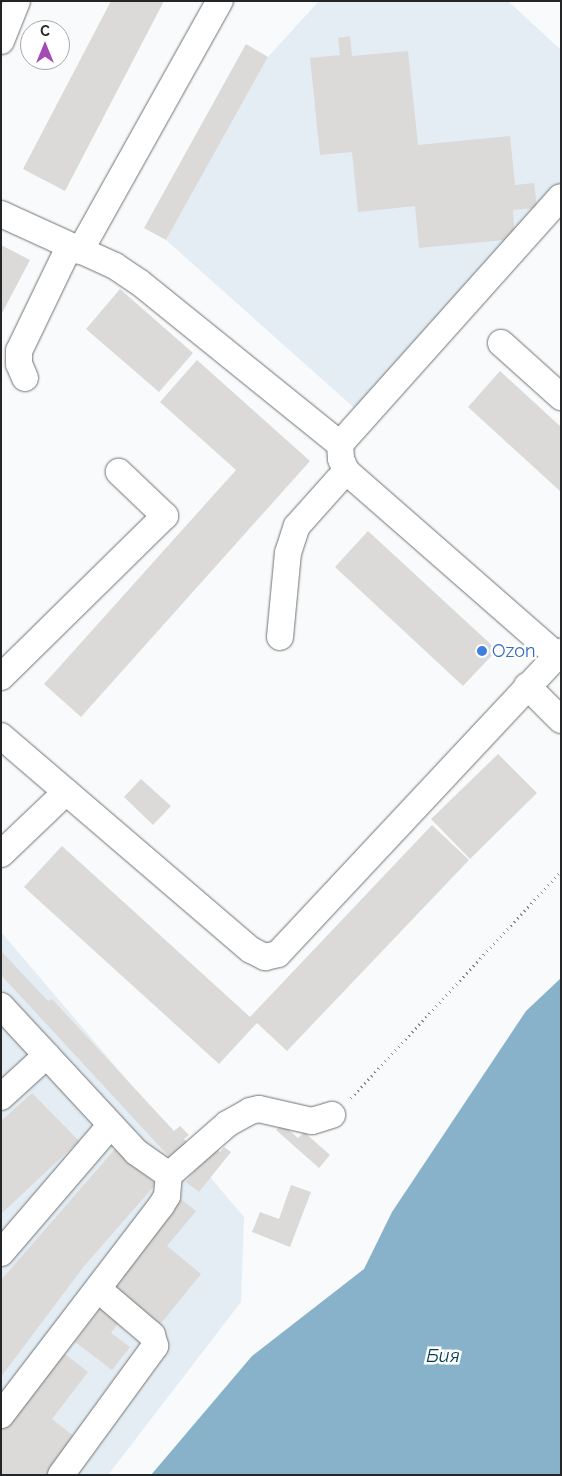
<!DOCTYPE html>
<meta charset="utf-8">
<style>
body{margin:0}
#map{position:relative;width:562px;height:1476px;overflow:hidden;background:#f8fafb;font-family:Raleway,sans-serif}
div>[style]{position:absolute}
.built>*{inset:0;background:#e4edf3}
.water>*{inset:0;background:#87b2c9}
.building>*{inset:0;background:#dbdad8}
.path>*{height:3px;margin-top:-1.5px;transform-origin:0;background:repeating-linear-gradient(90deg,#868788 0 1px,transparent 0 5px)}
.roads{filter:drop-shadow(0 0 1px #717374) drop-shadow(0 0 1px #717374)}
.minor>*{height:26px;margin:-13px;padding:0 13px;transform-origin:13px;border-radius:13px;background:#fff}
.dots>*{width:14px;height:14px;translate:-50% -50%;box-sizing:border-box;border:2px solid #fff;border-radius:50%}
span{translate:-50% -50%;white-space:nowrap;text-align:center;line-height:1.15;-webkit-text-stroke:5px #fff;paint-order:stroke}
.shop-label{font-size:18px;color:#366cbe}
.left{translate:0 -50%;text-align:left}
.water-label{font-size:19px;color:#003e56;font-style:italic}
.frame{position:absolute;inset:0;border:2px solid #242526;pointer-events:none}
.north{position:absolute;left:20px;top:20px;width:50px;height:50px;box-sizing:border-box;background:#fff;border:1px solid #a7a8a8;border-radius:50%;rotate:0deg;font-size:14px;font-weight:700;line-height:20px;text-align:center;color:#242526}
.north::after{content:'';display:block;margin:auto;width:18px;height:22px;background:#a44ab5;clip-path:polygon(50% 0,100% 100%,50% 72%,0 100%)}
</style>
<div id="map">
<div class="built">
<i style="clip-path:polygon(319px 1px,508px 1px,561px 50px,561px 188px,360px 413px,166px 240px,268px 57px)"></i>
<i style="clip-path:polygon(1px 932px,244px 1217px,241px 1302px,108px 1475px,1px 1475px)"></i>
</div>
<div class="water">
<i style="clip-path:polygon(561px 978px,561px 1475px,151px 1475px,252px 1356px,364px 1269px,392px 1212px,526px 1011px)"></i>
</div>
<div class="building">
<i style="clip-path:polygon(111px 1px,164px 1px,65px 191px,23px 169px)"></i>
<i style="clip-path:polygon(350px 36px,352px 56px,408px 51px,418px 145px,510px 136px,515px 185px,534px 183px,537px 208px,513px 210px,515px 239px,419px 248px,415px 206px,358px 212px,352px 152px,320px 155px,310px 58px,340px 55px,338px 38px)"></i>
<i style="clip-path:polygon(246px 44px,268px 57px,166px 240px,144px 228px)"></i>
<i style="clip-path:polygon(1px 245px,30px 260px,1px 315px)"></i>
<i style="clip-path:polygon(120px 289px,193px 353px,159px 392px,86px 329px)"></i>
<i style="clip-path:polygon(197px 360px,310px 461px,81px 717px,44px 684px,236px 470px,160px 402px)"></i>
<i style="clip-path:polygon(500px 371px,561px 427px,561px 492px,468px 407px)"></i>
<i style="clip-path:polygon(368px 531px,497px 650px,463px 686px,335px 567px)"></i>
<i style="clip-path:polygon(498px 754px,537px 793px,470px 859px,431px 819px)"></i>
<i style="clip-path:polygon(141px 779px,171px 806px,153px 825px,124px 797px)"></i>
<i style="clip-path:polygon(432px 825px,469px 860px,287px 1051px,257px 1023px,219px 1064px,24px 887px,62px 846px,250px 1017px)"></i>
<i style="clip-path:polygon(1px 951px,48px 1001px,52px 999px,174px 1131px,180px 1126px,189px 1135px,184px 1139px,192px 1147px,175px 1163px,1px 975px)"></i>
<i style="clip-path:polygon(32px 1093px,79px 1141px,1px 1214px,1px 1121px)"></i>
<i style="clip-path:polygon(282px 1124px,298px 1138px,304px 1132px,330px 1155px,319px 1168px,276px 1130px)"></i>
<i style="clip-path:polygon(214px 1147px,220px 1152px,224px 1147px,231px 1152px,199px 1192px,186px 1182px)"></i>
<i style="clip-path:polygon(115px 1149px,156px 1184px,85px 1265px,1px 1377px,1px 1280px)"></i>
<i style="clip-path:polygon(291px 1185px,311px 1192px,290px 1247px,252px 1232px,260px 1212px,279px 1219px)"></i>
<i style="clip-path:polygon(178px 1197px,196px 1211px,167px 1246px,201px 1274px,158px 1327px,106px 1285px)"></i>
<i style="clip-path:polygon(101px 1307px,120px 1321px,111px 1333px,130px 1347px,112px 1370px,75px 1342px)"></i>
<i style="clip-path:polygon(61px 1351px,88px 1372px,52px 1419px,76px 1438px,48px 1475px,1px 1475px,1px 1429px)"></i>
</div>
<div class="path">
<i style="left:351px;top:1098px;width:309px;rotate:-47.2deg"></i>
</div>
<div class="roads">
<div class="minor">
<i style="left:1px;top:41px;width:43px;rotate:-68.2deg"></i>
<i style="left:1px;top:214px;width:125px;rotate:24.5deg"></i>
<i style="left:115px;top:266px;width:29px;rotate:34deg"></i>
<i style="left:139px;top:282px;width:258px;rotate:38.9deg"></i>
<i style="left:340px;top:444px;width:15px;rotate:86deg"></i>
<i style="left:341px;top:459px;width:13px;rotate:67deg"></i>
<i style="left:346px;top:471px;width:281px;rotate:41.2deg"></i>
<i style="left:80px;top:251px;width:287px;rotate:-60.8deg"></i>
<i style="left:501px;top:343px;width:81px;rotate:42deg"></i>
<i style="left:25px;top:378px;width:15px;rotate:-113deg"></i>
<i style="left:19px;top:364px;width:13px;rotate:-90deg"></i>
<i style="left:19px;top:351px;width:115px;rotate:-64.3deg"></i>
<i style="left:340px;top:444px;width:331px;rotate:-48.2deg"></i>
<i style="left:280px;top:637px;width:84px;rotate:-84.6deg"></i>
<i style="left:288px;top:553px;width:28px;rotate:-72deg"></i>
<i style="left:297px;top:526px;width:74px;rotate:-48.3deg"></i>
<i style="left:1px;top:677px;width:230px;rotate:-44.5deg"></i>
<i style="left:165px;top:516px;width:64px;rotate:-136.3deg"></i>
<i style="left:527px;top:686px;width:48px;rotate:45deg"></i>
<i style="left:1px;top:736px;width:329px;rotate:40.6deg"></i>
<i style="left:251px;top:950px;width:16px;rotate:27deg"></i>
<i style="left:265px;top:957px;width:13px;rotate:-13deg"></i>
<i style="left:278px;top:954px;width:414px;rotate:-46.9deg"></i>
<i style="left:1px;top:854px;width:90px;rotate:-43.6deg"></i>
<i style="left:1px;top:1006px;width:199px;rotate:47.2deg"></i>
<i style="left:136px;top:1152px;width:40px;rotate:34.9deg"></i>
<i style="left:169px;top:1175px;width:77px;rotate:-41.3deg"></i>
<i style="left:227px;top:1124px;width:26px;rotate:-29deg"></i>
<i style="left:250px;top:1111px;width:9px;rotate:-13deg"></i>
<i style="left:259px;top:1109px;width:54px;rotate:12.8deg"></i>
<i style="left:312px;top:1121px;width:21px;rotate:-17deg"></i>
<i style="left:1px;top:1097px;width:62px;rotate:-42.4deg"></i>
<i style="left:1px;top:1253px;width:167px;rotate:-49.4deg"></i>
<i style="left:1px;top:1415px;width:263px;rotate:-52.6deg"></i>
<i style="left:161px;top:1206px;width:12px;rotate:-59deg"></i>
<i style="left:167px;top:1196px;width:21px;rotate:-85deg"></i>
<i style="left:61px;top:1475px;width:160px;rotate:-53.9deg"></i>
<i style="left:155px;top:1346px;width:11px;rotate:-105deg"></i>
<i style="left:152px;top:1335px;width:71px;rotate:-139.6deg"></i>
</div>
</div>
<div class="dots">
<i style="left:482px;top:651px;background:#3f7fe0"></i>
</div>
<div class="shop-label">
<span class="left" style="left:492px;top:651px">Ozon</span>
</div>
<div class="water-label">
<span style="left:443px;top:1356px">Бия</span>
</div>
<div class="frame"></div>
<div class="north">С</div>
</div>
